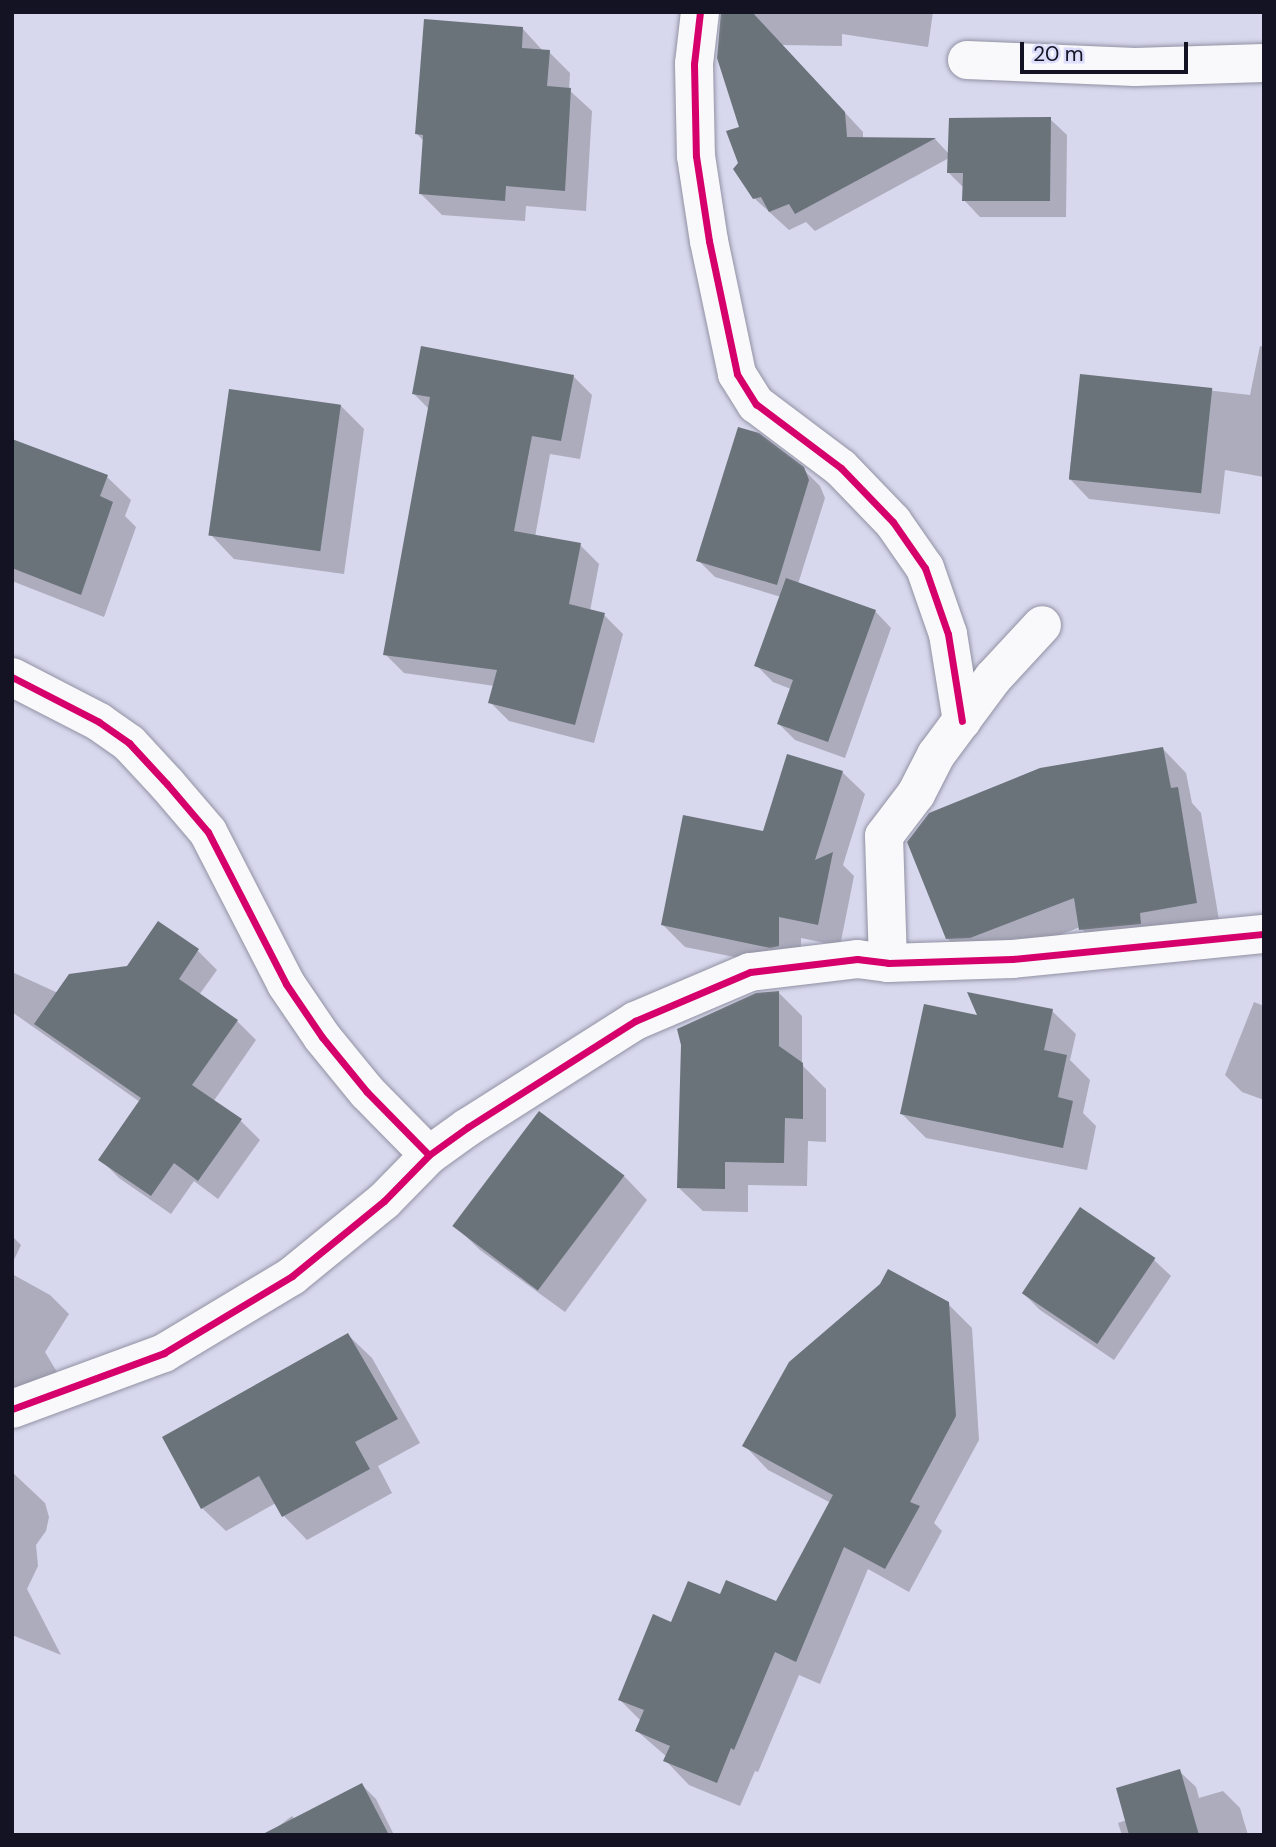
<!DOCTYPE html>
<html>
<head>
<meta charset="utf-8">
<style>
	body { margin:0 }
	#map { position:relative; width:1276px; height:1847px; overflow:hidden; background:#d7d7ed; font-family:"DM Sans",sans-serif }
	div>[style] { position:absolute }
	[style*='--x'] { left:calc(var(--x)*1px); top:calc(var(--y)*1px); width:calc(var(--w)*1px); rotate:calc(var(--a)*1deg) }
	.shadow>* { inset:0; background:#0003 }
	.building>* { inset:0; background:#6b737a; transform-origin:0 0 }
	.roads { filter:drop-shadow(0 0 2px #9292a4) drop-shadow(0 0 2px #9292a4) }
	.minor>* { height:38px; margin:-19px; padding:0 19px; transform-origin:19px; border-radius:19px; background:#f9f9fc }
	.cycleway>* { height:7px; margin:-3.5px; padding:0 3.5px; transform-origin:3.5px; border-radius:3.5px; background:#d6006c }
	span { translate:-50% -50%; white-space:nowrap; text-align:center; line-height:1.15; -webkit-text-stroke:7px #dbddfb; paint-order:stroke }
	.frame { position:absolute; inset:0; border:14px solid #131324; pointer-events:none }
	.scale { position:absolute; left:1020px; top:42px; width:168px; height:32px; box-sizing:border-box; border:4px solid #131324; border-top:0; padding-left:9px; font-size:21px; line-height:24px; white-space:nowrap; color:#131324; -webkit-text-stroke:5px #dbddfb; paint-order:stroke }
</style>
</head>
<body>
<div id="map">
	<div class="shadow">
		<i style="clip-path:polygon(723px 12px,933px 12px,928px 47px,842px 34px,842px 46px,782px 45px,863px 132px,863px 139px,935px 139px,949px 154px,1050px 119px,1067px 135px,1066px 217px,980px 217px,964px 200px,964px 188px,949px 173px,949px 158px,815px 231px,806px 222px,789px 230px,754px 198px,740px 163px,741px 128px)"></i>
		<i style="clip-path:polygon(523px 29px,543px 51px,549px 52px,570px 73px,569px 90px,592px 111px,586px 211px,526px 206px,525px 221px,442px 215px,421px 194px,424px 141px,417px 134px)"></i>
		<i style="clip-path:polygon(1260px 346px,1264px 347px,1264px 477px,1225px 470px,1220px 514px,1089px 499px,1069px 478px,1081px 376px,1250px 395px)"></i>
		<i style="clip-path:polygon(573px 376px,592px 395px,580px 459px,550px 454px,535px 537px,580px 545px,599px 564px,590px 611px,604px 615px,623px 634px,594px 743px,509px 721px,490px 702px,495px 686px,404px 673px,385px 654px,429px 409px,414px 394px)"></i>
		<i style="clip-path:polygon(340px 405px,364px 429px,344px 574px,234px 559px,211px 535px)"></i>
		<i style="clip-path:polygon(12px 440px,107px 477px,131px 500px,125px 516px,136px 527px,104px 617px,12px 581px)"></i>
		<i style="clip-path:polygon(803px 469px,820px 486px,825px 498px,798px 584px,875px 611px,891px 628px,845px 758px,795px 740px,779px 724px,791px 689px,773px 682px,756px 665px,781px 597px,715px 577px,698px 560px)"></i>
		<i style="clip-path:polygon(1163px 749px,1186px 773px,1192px 803px,1201px 813px,1220px 926px,1104px 953px,1080px 927px,995px 961px,971px 962px,947px 938px)"></i>
		<i style="clip-path:polygon(842px 772px,865px 794px,843px 865px,854px 876px,840px 946px,801px 938px,801px 968px,793px 969px,685px 947px,662px 924px,764px 833px)"></i>
		<i style="clip-path:polygon(198px 951px,217px 970px,199px 995px,237px 1021px,256px 1040px,213px 1102px,241px 1121px,260px 1140px,218px 1199px,194px 1181px,171px 1214px,119px 1178px,100px 1159px,140px 1102px,12px 1012px,12px 972px,58px 993px,128px 968px)"></i>
		<i style="clip-path:polygon(778px 992px,802px 1016px,802px 1065px,826px 1089px,826px 1142px,808px 1141px,807px 1186px,748px 1185px,748px 1212px,703px 1211px,679px 1188px,682px 1045px)"></i>
		<i style="clip-path:polygon(1254px 1002px,1264px 1006px,1264px 1100px,1242px 1092px,1225px 1075px)"></i>
		<i style="clip-path:polygon(1052px 1011px,1076px 1034px,1070px 1060px,1090px 1080px,1083px 1113px,1096px 1126px,1087px 1170px,926px 1138px,902px 1114px)"></i>
		<i style="clip-path:polygon(624px 1176px,647px 1200px,565px 1312px,480px 1250px,456px 1227px)"></i>
		<i style="clip-path:polygon(1080px 1210px,1154px 1260px,1171px 1276px,1114px 1360px,1040px 1310px,1023px 1293px)"></i>
		<i style="clip-path:polygon(12px 1236px,21px 1245px,12px 1264px)"></i>
		<i style="clip-path:polygon(12px 1274px,50px 1295px,69px 1314px,45px 1352px,60px 1377px,12px 1403px)"></i>
		<i style="clip-path:polygon(948px 1304px,972px 1328px,979px 1440px,934px 1523px,942px 1531px,909px 1592px,868px 1569px,820px 1684px,799px 1675px,758px 1772px,755px 1771px,740px 1806px,689px 1785px,666px 1761px,667px 1757px,637px 1731px,641px 1721px,620px 1700px,672px 1625px,721px 1596px,776px 1603px,831px 1503px,768px 1470px,745px 1446px)"></i>
		<i style="clip-path:polygon(348px 1335px,372px 1358px,420px 1443px,378px 1466px,392px 1493px,307px 1540px,284px 1516px,276px 1503px,226px 1531px,202px 1508px)"></i>
		<i style="clip-path:polygon(12px 1472px,45px 1503px,49px 1517px,46px 1531px,36px 1545px,38px 1566px,27px 1589px,61px 1655px,12px 1635px)"></i>
		<i style="clip-path:polygon(1179px 1771px,1196px 1787px,1199px 1798px,1223px 1791px,1240px 1808px,1248px 1835px,1122px 1835px,1118px 1823px,1127px 1820px)"></i>
		<i style="clip-path:polygon(362px 1785px,376px 1799px,394px 1835px,267px 1835px,292px 1816px,295px 1819px)"></i>
	</div>
	<div class="building">
		<i style="clip-path:polygon(721px 12px,752px 12px,845px 112px,847px 137px,936px 138px,795px 214px,789px 204px,769px 212px,761px 197px,753px 199px,733px 169px,738px 163px,726px 131px,739px 127px,717px 58px)"></i>
		<i style="clip-path:polygon(424px 19px,523px 27px,522px 48px,550px 50px,547px 86px,571px 88px,565px 191px,506px 186px,505px 201px,419px 194px,423px 135px,415px 134px)"></i>
		<i style="clip-path:polygon(1051px 117px,1050px 201px,962px 201px,963px 173px,947px 173px,949px 118px)"></i>
		<i style="clip-path:polygon(421px 346px,574px 375px,561px 441px,532px 436px,514px 531px,581px 543px,569px 604px,605px 613px,575px 725px,488px 703px,497px 670px,383px 655px,430px 397px,412px 394px)"></i>
		<i style="left:1080px;top:374px;width:133px;height:106px;rotate:6deg"></i>
		<i style="left:229px;top:389px;width:113px;height:148px;rotate:8deg"></i>
		<i style="clip-path:polygon(738px 427px,759px 433px,804px 467px,809px 480px,777px 585px,696px 561px)"></i>
		<i style="clip-path:polygon(12px 439px,108px 475px,100px 496px,113px 502px,81px 595px,12px 568px)"></i>
		<i style="clip-path:polygon(786px 578px,876px 610px,828px 742px,777px 724px,793px 680px,754px 666px)"></i>
		<i style="clip-path:polygon(1163px 747px,1171px 788px,1178px 787px,1197px 903px,1140px 913px,1141px 924px,1079px 930px,1074px 898px,970px 938px,946px 939px,907px 842px,929px 813px,1040px 768px)"></i>
		<i style="clip-path:polygon(787px 754px,843px 771px,815px 860px,833px 852px,818px 925px,779px 917px,779px 946px,770px 948px,661px 925px,683px 815px,763px 831px)"></i>
		<i style="clip-path:polygon(158px 921px,199px 949px,179px 979px,238px 1020px,192px 1085px,242px 1119px,198px 1181px,174px 1163px,151px 1196px,98px 1160px,141px 1098px,34px 1024px,69px 974px,127px 966px)"></i>
		<i style="clip-path:polygon(779px 991px,779px 1046px,803px 1063px,803px 1119px,785px 1118px,784px 1163px,725px 1162px,725px 1189px,677px 1188px,681px 1045px,677px 1029px,756px 993px)"></i>
		<i style="clip-path:polygon(967px 992px,1053px 1009px,1044px 1050px,1067px 1055px,1058px 1097px,1073px 1101px,1063px 1148px,900px 1114px,924px 1004px,977px 1015px)"></i>
		<i style="left:539px;top:1111px;width:107px;height:144px;rotate:37deg"></i>
		<i style="left:1080px;top:1207px;width:91px;height:104px;rotate:34deg"></i>
		<i style="clip-path:polygon(888px 1269px,949px 1302px,956px 1416px,910px 1502px,920px 1506px,885px 1569px,844px 1547px,796px 1662px,775px 1652px,734px 1750px,731px 1748px,717px 1783px,663px 1761px,670px 1746px,635px 1731px,644px 1710px,618px 1700px,653px 1614px,671px 1622px,688px 1581px,720px 1594px,726px 1580px,776px 1601px,833px 1495px,742px 1446px,789px 1362px,880px 1284px)"></i>
		<i style="clip-path:polygon(348px 1333px,398px 1419px,355px 1442px,370px 1469px,282px 1517px,259px 1476px,201px 1509px,162px 1437px)"></i>
		<i style="clip-path:polygon(1180px 1769px,1199px 1835px,1129px 1835px,1116px 1788px)"></i>
		<i style="clip-path:polygon(362px 1783px,389px 1835px,261px 1835px)"></i>
	</div>
	<div class="roads">
		<div class="minor">
			<i style="--x:700;--y:12;--w:52;--a:96.6"></i>
			<i style="--x:694;--y:64;--w:92;--a:88.8"></i>
			<i style="--x:696;--y:156;--w:86;--a:81.3"></i>
			<i style="--x:709;--y:241;--w:136;--a:78.1"></i>
			<i style="--x:737;--y:374;--w:36;--a:58"></i>
			<i style="--x:756;--y:404;--w:106;--a:37"></i>
			<i style="--x:841;--y:468;--w:75;--a:46.1"></i>
			<i style="--x:893;--y:522;--w:56;--a:55.2"></i>
			<i style="--x:925;--y:568;--w:70;--a:70.8"></i>
			<i style="--x:948;--y:634;--w:88;--a:80.9"></i>
			<i style="--x:967;--y:60;--w:168;--a:2.4"></i>
			<i style="--x:1135;--y:67;--w:129;--a:-1.8"></i>
			<i style="--x:12;--y:677;--w:98;--a:27.3"></i>
			<i style="--x:99;--y:722;--w:37;--a:35"></i>
			<i style="--x:129;--y:743;--w:56;--a:47.2"></i>
			<i style="--x:167;--y:784;--w:63;--a:49.5"></i>
			<i style="--x:208;--y:832;--w:171;--a:62.8"></i>
			<i style="--x:286;--y:984;--w:64;--a:55.8"></i>
			<i style="--x:322;--y:1037;--w:71;--a:50.7"></i>
			<i style="--x:367;--y:1092;--w:88;--a:45.5"></i>
			<i style="--x:888;--y:963;--w:127;--a:-91.8"></i>
			<i style="--x:884;--y:836;--w:53;--a:-52.7"></i>
			<i style="--x:916;--y:794;--w:44;--a:-62.9"></i>
			<i style="--x:936;--y:755;--w:96;--a:-53.5"></i>
			<i style="--x:993;--y:678;--w:72;--a:-47.2"></i>
			<i style="--x:12;--y:1409;--w:162;--a:-20.2"></i>
			<i style="--x:164;--y:1353;--w:149;--a:-31"></i>
			<i style="--x:292;--y:1276;--w:119;--a:-39.2"></i>
			<i style="--x:384;--y:1201;--w:64;--a:-45.6"></i>
			<i style="--x:429;--y:1155;--w:48;--a:-35.7"></i>
			<i style="--x:468;--y:1127;--w:198;--a:-32.4"></i>
			<i style="--x:635;--y:1021;--w:125;--a:-23.1"></i>
			<i style="--x:750;--y:972;--w:108;--a:-6.9"></i>
			<i style="--x:857;--y:959;--w:31;--a:7"></i>
			<i style="--x:888;--y:963;--w:124;--a:-1.8"></i>
			<i style="--x:1012;--y:959;--w:253;--a:-5.7"></i>
		</div>
	</div>
	<div class="cycleway">
		<i style="--x:700;--y:12;--w:52;--a:96.6"></i>
		<i style="--x:694;--y:64;--w:92;--a:88.8"></i>
		<i style="--x:696;--y:156;--w:86;--a:81.3"></i>
		<i style="--x:709;--y:241;--w:136;--a:78.1"></i>
		<i style="--x:737;--y:374;--w:36;--a:58"></i>
		<i style="--x:756;--y:404;--w:106;--a:37"></i>
		<i style="--x:841;--y:468;--w:75;--a:46.1"></i>
		<i style="--x:893;--y:522;--w:56;--a:55.2"></i>
		<i style="--x:925;--y:568;--w:70;--a:70.8"></i>
		<i style="--x:948;--y:634;--w:88;--a:80.9"></i>
		<i style="--x:12;--y:677;--w:98;--a:27.3"></i>
		<i style="--x:99;--y:722;--w:37;--a:35"></i>
		<i style="--x:129;--y:743;--w:56;--a:47.2"></i>
		<i style="--x:167;--y:784;--w:63;--a:49.5"></i>
		<i style="--x:208;--y:832;--w:171;--a:62.8"></i>
		<i style="--x:286;--y:984;--w:64;--a:55.8"></i>
		<i style="--x:322;--y:1037;--w:71;--a:50.7"></i>
		<i style="--x:367;--y:1092;--w:88;--a:45.5"></i>
		<i style="--x:12;--y:1409;--w:162;--a:-20.2"></i>
		<i style="--x:164;--y:1353;--w:149;--a:-31"></i>
		<i style="--x:292;--y:1276;--w:119;--a:-39.2"></i>
		<i style="--x:384;--y:1201;--w:64;--a:-45.6"></i>
		<i style="--x:429;--y:1155;--w:48;--a:-35.7"></i>
		<i style="--x:468;--y:1127;--w:198;--a:-32.4"></i>
		<i style="--x:635;--y:1021;--w:125;--a:-23.1"></i>
		<i style="--x:750;--y:972;--w:108;--a:-6.9"></i>
		<i style="--x:857;--y:959;--w:31;--a:7"></i>
		<i style="--x:888;--y:963;--w:124;--a:-1.8"></i>
		<i style="--x:1012;--y:959;--w:253;--a:-5.7"></i>
	</div>
	<div class="frame"></div>
	<div class="scale">20 m</div>
</div>
</body>
</html>
